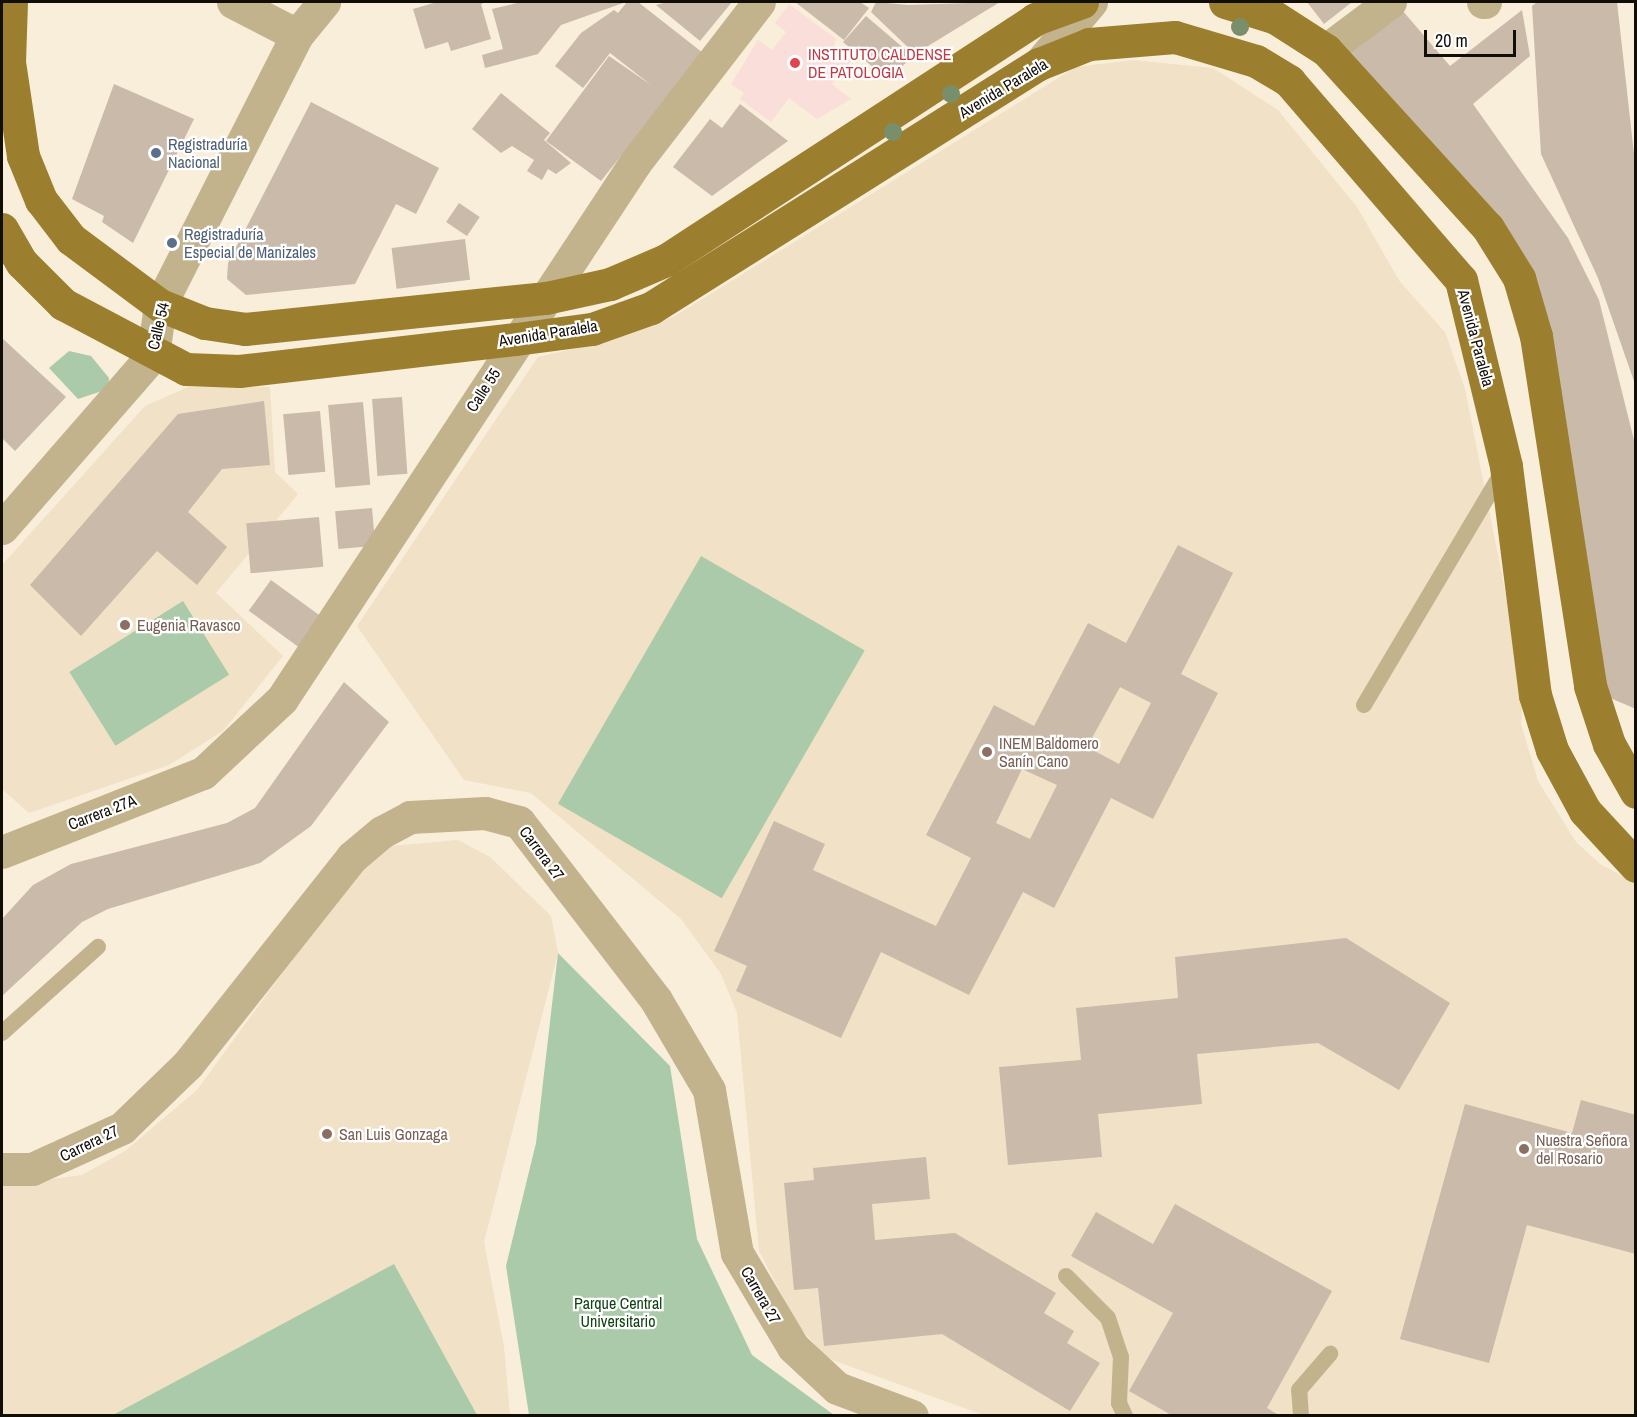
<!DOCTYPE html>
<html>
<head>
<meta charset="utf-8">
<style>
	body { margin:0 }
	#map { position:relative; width:1637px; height:1417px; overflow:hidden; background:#f9eeda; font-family:"Archivo Narrow",sans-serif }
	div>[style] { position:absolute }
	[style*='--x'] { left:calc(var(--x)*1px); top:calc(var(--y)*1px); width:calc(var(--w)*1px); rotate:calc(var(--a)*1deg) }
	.built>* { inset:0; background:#f0e1c7 }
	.medical>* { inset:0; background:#f9deda }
	.green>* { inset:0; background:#aacaa9; transform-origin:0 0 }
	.building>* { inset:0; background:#c9baaa; transform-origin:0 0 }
	.service>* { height:16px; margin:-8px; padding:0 8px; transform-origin:8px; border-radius:8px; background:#c2b38c }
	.minor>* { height:33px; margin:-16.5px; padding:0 16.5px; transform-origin:16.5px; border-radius:16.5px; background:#c2b38c }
	.tertiary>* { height:33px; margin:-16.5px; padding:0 16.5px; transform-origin:16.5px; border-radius:16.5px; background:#c2b38c }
	.primary>* { height:33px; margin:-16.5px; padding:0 16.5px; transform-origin:16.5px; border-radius:16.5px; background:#9c7f2e }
	.trees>* { width:18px; height:18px; margin:-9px; border-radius:50%; background:#798f6c }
	.dots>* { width:16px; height:16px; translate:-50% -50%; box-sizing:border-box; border:3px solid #fff; border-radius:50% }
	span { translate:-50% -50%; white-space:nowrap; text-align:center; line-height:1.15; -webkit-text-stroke:4.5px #fff; paint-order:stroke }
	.health-label { font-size:16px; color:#be3a42 }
	.left { translate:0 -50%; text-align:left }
	.street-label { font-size:16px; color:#110d07 }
	.service-label { font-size:16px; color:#4e5e75 }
	.education-label { font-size:16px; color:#785e54 }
	.park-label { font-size:16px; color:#104212 }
	.frame { position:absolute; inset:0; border:3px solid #110d07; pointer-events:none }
	.scale { position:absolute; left:1424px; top:30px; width:92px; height:27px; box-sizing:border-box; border:3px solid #110d07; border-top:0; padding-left:8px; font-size:18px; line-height:21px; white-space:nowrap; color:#110d07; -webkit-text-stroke:4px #fff; paint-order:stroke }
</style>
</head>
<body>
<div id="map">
	<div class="built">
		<i style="clip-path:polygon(1133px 60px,1213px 68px,1278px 110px,1357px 207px,1400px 282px,1445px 332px,1465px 389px,1524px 686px,1521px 724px,1538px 781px,1576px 842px,1600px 864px,1635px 883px,1635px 1415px,983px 1415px,827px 1358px,797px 1324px,759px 1251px,737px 1013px,721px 974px,681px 919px,531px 793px,464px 780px,357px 626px,538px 357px,600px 343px,675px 316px,1076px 67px)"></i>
		<i style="clip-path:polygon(188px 387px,270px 387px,275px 472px,298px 494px,216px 593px,283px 656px,223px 731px,169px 765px,29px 813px,2px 789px,2px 565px,145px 406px)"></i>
		<i style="clip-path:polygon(458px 840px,490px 857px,551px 916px,558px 953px,484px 1242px,504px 1347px,510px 1415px,2px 1415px,2px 1186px,82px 1175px,125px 1151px,197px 1090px,357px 871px,392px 846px)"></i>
	</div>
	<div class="medical">
		<i style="clip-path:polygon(789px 4px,836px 39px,834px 46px,852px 60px,832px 84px,851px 99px,817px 119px,789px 98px,771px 122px,740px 99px,744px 93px,731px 84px,758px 40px,772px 50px,786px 32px,775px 23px)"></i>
	</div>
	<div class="green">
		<i style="clip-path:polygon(69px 351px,91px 356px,109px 378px,108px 389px,78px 399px,49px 368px)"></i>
		<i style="left:701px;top:556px;width:189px;height:286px;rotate:30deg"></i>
		<i style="left:183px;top:601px;width:87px;height:134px;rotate:58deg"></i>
		<i style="clip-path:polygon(558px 953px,670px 1066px,697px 1239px,752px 1355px,834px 1415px,529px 1415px,506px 1266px,536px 1143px)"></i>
		<i style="clip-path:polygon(394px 1264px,477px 1415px,113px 1415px)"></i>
	</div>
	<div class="building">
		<i style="clip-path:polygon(437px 2px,486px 2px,481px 4px,491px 39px,451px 51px,448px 42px,425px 49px,413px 9px)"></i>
		<i style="clip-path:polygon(521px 2px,626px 2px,561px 25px,538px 54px,485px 68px,482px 55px,503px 49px,492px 9px)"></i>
		<i style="clip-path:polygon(627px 2px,638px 2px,703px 53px,601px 181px,546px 141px,609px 56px,651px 85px,610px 53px,583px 88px,555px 66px,581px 33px,614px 10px,618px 13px)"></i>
		<i style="clip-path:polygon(667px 2px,732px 2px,700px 41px,656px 5px)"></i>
		<i style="clip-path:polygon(795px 2px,860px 2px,869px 8px,844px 40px)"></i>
		<i style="clip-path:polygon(876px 2px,908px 5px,1000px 2px,915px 54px,871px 12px)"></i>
		<i style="clip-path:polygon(1307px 2px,1352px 2px,1324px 24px)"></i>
		<i style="clip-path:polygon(1537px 2px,1617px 2px,1636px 172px,1636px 387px,1598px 278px,1541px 154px,1532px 6px)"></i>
		<i style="clip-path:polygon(1402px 10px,1450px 66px,1522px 10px,1530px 56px,1473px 104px,1568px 238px,1599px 300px,1636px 448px,1636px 709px,1596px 692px,1542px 310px,1349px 53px)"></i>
		<i style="clip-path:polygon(866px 16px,914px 57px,886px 78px,843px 42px)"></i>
		<i style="clip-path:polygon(114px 84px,194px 119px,133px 243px,102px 222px,104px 216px,72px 199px)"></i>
		<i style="clip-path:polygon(501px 93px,550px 133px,544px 140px,571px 163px,556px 174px,548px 169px,542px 180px,527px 171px,534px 160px,512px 146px,501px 153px,472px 129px)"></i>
		<i style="clip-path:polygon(311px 102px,439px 168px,416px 214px,396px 204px,355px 284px,246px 295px,227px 279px,228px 263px)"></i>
		<i style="clip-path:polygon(740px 104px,788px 141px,712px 196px,673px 167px,710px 119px,722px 128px)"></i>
		<i style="left:459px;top:203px;width:25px;height:23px;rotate:34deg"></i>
		<i style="left:465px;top:239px;width:41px;height:74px;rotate:83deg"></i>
		<i style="clip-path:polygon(2px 338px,66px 397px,15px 451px,2px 438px)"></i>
		<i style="left:402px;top:397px;width:77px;height:30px;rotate:86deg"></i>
		<i style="clip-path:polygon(264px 401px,270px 465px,222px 469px,188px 512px,227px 547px,197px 585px,157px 551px,81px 636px,30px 585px,178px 414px)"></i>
		<i style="left:363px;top:402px;width:83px;height:35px;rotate:85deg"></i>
		<i style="left:320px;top:411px;width:61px;height:37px;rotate:85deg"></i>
		<i style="left:372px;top:508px;width:38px;height:37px;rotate:85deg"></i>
		<i style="left:319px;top:517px;width:50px;height:73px;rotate:85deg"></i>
		<i style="clip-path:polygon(evenodd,1178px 545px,1233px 573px,1181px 674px,1218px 693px,1153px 819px,1111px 798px,1054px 908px,1023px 892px,969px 995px,881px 952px,841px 1038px,736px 991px,747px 966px,714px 951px,774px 821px,825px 844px,813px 870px,936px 926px,971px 858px,926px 835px,994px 705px,1034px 726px,1088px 623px,1126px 643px,1178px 545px,1120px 687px,1151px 703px,1119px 764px,1087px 747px,1120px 687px,1178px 545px,1022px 769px,1057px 785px,1030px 839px,996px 823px,1022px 769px)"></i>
		<i style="left:271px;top:580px;width:68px;height:38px;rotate:36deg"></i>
		<i style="clip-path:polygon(344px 682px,389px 722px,311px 826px,260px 863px,108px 909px,82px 922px,2px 996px,2px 919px,33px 885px,71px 864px,227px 823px,255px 808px)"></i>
		<i style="clip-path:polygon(1346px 938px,1450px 1003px,1399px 1090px,1318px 1043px,1197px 1054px,1202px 1104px,1098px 1114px,1102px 1157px,1008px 1165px,999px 1067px,1081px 1060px,1076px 1008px,1178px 998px,1175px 957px)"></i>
		<i style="clip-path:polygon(1581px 1100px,1636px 1115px,1636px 1254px,1527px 1225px,1489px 1363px,1400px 1339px,1465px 1104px,1572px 1133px)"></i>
		<i style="clip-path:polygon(926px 1157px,930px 1199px,872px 1204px,875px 1240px,955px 1233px,1056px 1293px,1044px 1313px,1074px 1331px,1067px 1343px,1100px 1363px,1070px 1411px,942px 1334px,824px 1346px,818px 1288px,794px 1290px,784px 1183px,814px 1180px,813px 1168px)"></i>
		<i style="clip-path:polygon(1175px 1204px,1332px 1291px,1267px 1408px,1280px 1416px,1173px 1416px,1129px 1391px,1173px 1313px,1071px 1256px,1096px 1212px,1153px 1244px)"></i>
	</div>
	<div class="service">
		<i style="--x:1364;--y:705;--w:272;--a:-59.3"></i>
		<i style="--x:2;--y:1033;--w:129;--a:-41.9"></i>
		<i style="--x:1066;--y:1276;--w:59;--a:45"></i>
		<i style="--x:1108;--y:1318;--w:41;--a:71.6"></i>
		<i style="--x:1121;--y:1357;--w:46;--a:92.5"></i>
		<i style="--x:1119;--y:1403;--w:14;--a:65"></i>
		<i style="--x:1301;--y:1416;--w:26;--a:-94"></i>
		<i style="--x:1299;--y:1390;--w:48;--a:-49.3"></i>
	</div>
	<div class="minor">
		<i style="--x:233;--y:2;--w:72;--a:27.3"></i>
		<i style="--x:1483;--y:2;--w:2;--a:0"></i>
		<i style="--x:1326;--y:50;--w:80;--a:-36.9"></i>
		<i style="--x:1039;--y:64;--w:81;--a:-50"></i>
	</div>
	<div class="tertiary">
		<i style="--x:2;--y:528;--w:230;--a:-48.9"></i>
		<i style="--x:153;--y:355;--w:50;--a:-82"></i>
		<i style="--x:160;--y:305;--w:303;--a:-63.1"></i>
		<i style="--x:297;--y:35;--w:43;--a:-50.7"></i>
		<i style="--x:2;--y:852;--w:216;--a:-21.5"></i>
		<i style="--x:203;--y:773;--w:108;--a:-43.1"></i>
		<i style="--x:282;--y:699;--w:642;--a:-56.63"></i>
		<i style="--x:635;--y:163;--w:203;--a:-52.4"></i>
		<i style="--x:2;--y:1169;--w:30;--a:0"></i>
		<i style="--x:32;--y:1169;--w:99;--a:-24.5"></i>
		<i style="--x:122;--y:1128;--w:92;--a:-44.1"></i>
		<i style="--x:188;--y:1064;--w:264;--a:-51.6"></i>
		<i style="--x:352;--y:857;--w:39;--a:-40"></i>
		<i style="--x:382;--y:832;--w:32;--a:-28"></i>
		<i style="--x:410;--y:817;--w:75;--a:-3.1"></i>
		<i style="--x:485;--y:813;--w:35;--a:15"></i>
		<i style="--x:519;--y:822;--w:225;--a:52.4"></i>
		<i style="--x:656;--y:1000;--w:104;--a:59.5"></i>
		<i style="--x:709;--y:1090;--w:165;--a:80.3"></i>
		<i style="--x:737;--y:1253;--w:109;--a:59.2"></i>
		<i style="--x:793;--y:1347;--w:60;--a:43"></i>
		<i style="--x:837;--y:1388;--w:80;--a:20.5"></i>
	</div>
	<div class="primary">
		<i style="--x:11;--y:2;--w:60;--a:91.9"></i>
		<i style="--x:9;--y:62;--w:95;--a:81.5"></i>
		<i style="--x:23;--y:156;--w:48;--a:67.8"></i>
		<i style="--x:41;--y:200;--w:49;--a:52.4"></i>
		<i style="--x:71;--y:239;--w:111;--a:36.6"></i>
		<i style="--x:160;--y:305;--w:48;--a:21.8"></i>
		<i style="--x:205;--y:323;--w:40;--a:8.5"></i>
		<i style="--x:245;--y:329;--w:303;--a:-5.9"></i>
		<i style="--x:546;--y:298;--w:66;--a:-12.3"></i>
		<i style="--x:610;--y:284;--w:61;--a:-23.2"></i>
		<i style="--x:666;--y:260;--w:441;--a:-33.1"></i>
		<i style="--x:1035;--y:19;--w:50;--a:-19.9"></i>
		<i style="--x:1225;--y:2;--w:53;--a:17.4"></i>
		<i style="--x:1276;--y:18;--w:59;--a:32.6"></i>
		<i style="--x:1326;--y:50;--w:241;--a:47.7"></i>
		<i style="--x:1488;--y:228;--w:59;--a:58.2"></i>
		<i style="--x:1519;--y:278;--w:60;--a:73.7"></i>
		<i style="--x:1536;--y:336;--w:354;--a:81.2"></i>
		<i style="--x:1590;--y:686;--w:61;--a:71.9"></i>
		<i style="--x:1609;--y:744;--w:55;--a:60.6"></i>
		<i style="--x:2;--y:229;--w:39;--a:60"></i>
		<i style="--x:22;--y:263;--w:58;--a:45"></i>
		<i style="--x:63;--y:304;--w:139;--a:27.9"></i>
		<i style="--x:186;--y:369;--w:53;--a:2.2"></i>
		<i style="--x:239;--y:371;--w:279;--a:-6.6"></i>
		<i style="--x:516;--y:339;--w:77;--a:-7.5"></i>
		<i style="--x:592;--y:329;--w:63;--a:-19.6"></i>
		<i style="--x:651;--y:308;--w:458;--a:-32.2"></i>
		<i style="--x:1039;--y:64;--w:54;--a:-21.8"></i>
		<i style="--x:1089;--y:44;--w:86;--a:-4.7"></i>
		<i style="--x:1175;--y:37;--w:84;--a:16.5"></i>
		<i style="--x:1256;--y:61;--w:39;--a:31"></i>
		<i style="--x:1289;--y:81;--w:263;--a:49.2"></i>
		<i style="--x:1461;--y:280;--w:191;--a:76.4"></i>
		<i style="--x:1506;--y:466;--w:231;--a:82.8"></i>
		<i style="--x:1535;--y:695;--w:58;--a:72.8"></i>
		<i style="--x:1552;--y:750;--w:69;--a:61.6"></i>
		<i style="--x:1585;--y:811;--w:75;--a:47.2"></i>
	</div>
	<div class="trees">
		<i style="left:1240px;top:27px"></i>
		<i style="left:951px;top:94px"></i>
		<i style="left:893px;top:132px"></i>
	</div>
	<div class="dots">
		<i style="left:795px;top:63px;background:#e0444e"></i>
		<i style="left:156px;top:153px;background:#5c6f8a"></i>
		<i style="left:172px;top:243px;background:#5c6f8a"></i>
		<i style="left:125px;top:625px;background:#8d6e63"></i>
		<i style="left:987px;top:752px;background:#8d6e63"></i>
		<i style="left:327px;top:1134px;background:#8d6e63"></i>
		<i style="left:1524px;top:1149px;background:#8d6e63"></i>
	</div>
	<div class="health-label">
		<span class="left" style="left:808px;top:63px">INSTITUTO CALDENSE<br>DE PATOLOGIA</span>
	</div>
	<div class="street-label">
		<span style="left:1003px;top:88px;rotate:-31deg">Avenida Paralela</span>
		<span style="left:158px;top:326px;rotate:-77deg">Calle 54</span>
		<span style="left:548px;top:333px;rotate:-9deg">Avenida Paralela</span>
		<span style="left:1476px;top:338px;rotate:75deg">Avenida Paralela</span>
		<span style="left:483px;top:390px;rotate:-57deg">Calle 55</span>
		<span style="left:102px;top:812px;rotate:-21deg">Carrera 27A</span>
		<span style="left:542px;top:853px;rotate:53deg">Carrera 27</span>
		<span style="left:89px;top:1143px;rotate:-26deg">Carrera 27</span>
		<span style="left:761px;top:1295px;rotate:60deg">Carrera 27</span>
	</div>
	<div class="service-label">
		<span class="left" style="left:168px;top:153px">Registraduría<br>Nacional</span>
		<span class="left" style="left:184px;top:243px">Registraduría<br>Especial de Manizales</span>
	</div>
	<div class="education-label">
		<span class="left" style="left:137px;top:625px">Eugenia Ravasco</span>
		<span class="left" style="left:999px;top:752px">INEM Baldomero<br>Sanín Cano</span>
		<span class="left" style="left:339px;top:1134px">San Luis Gonzaga</span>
		<span class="left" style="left:1536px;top:1149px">Nuestra Señora<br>del Rosario</span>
	</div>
	<div class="park-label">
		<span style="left:618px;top:1312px">Parque Central<br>Universitario</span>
	</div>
	<div class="frame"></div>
	<div class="scale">20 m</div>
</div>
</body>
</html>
